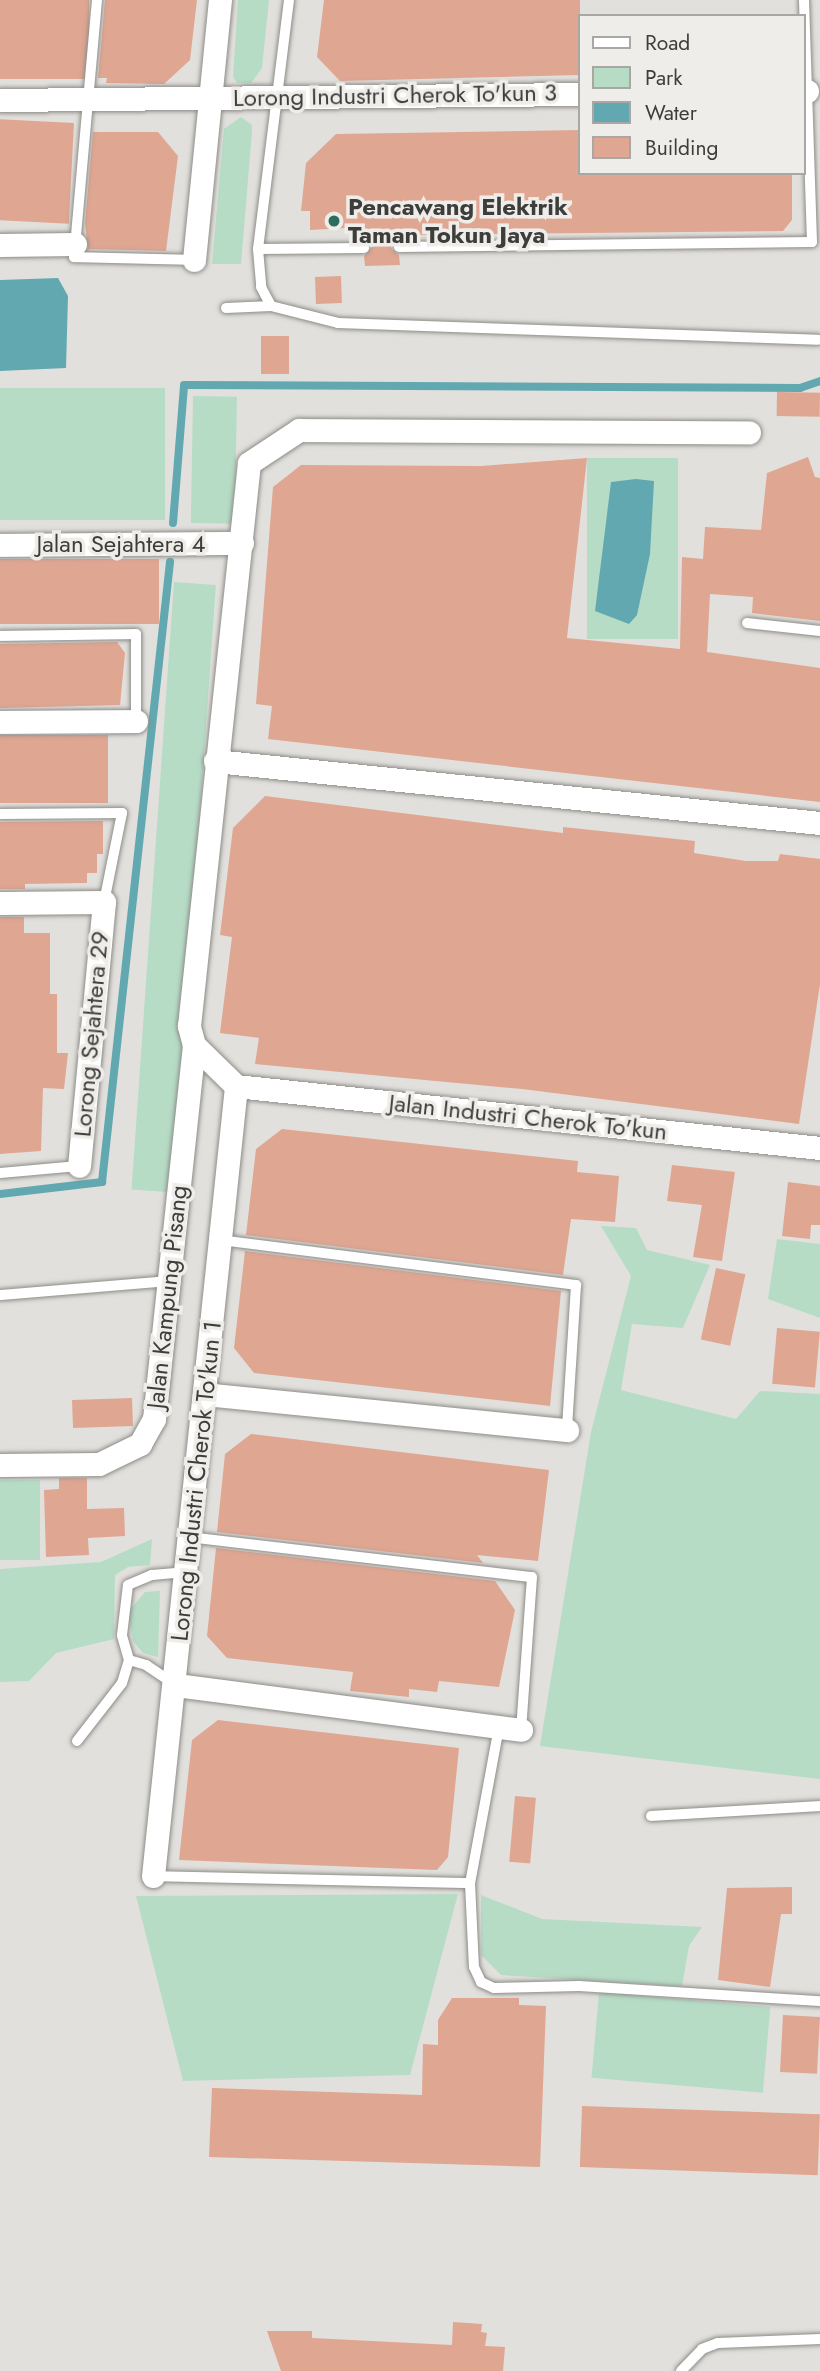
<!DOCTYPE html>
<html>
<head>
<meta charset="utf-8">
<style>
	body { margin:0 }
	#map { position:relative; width:820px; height:2371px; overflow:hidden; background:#e2e0dc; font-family:Jost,sans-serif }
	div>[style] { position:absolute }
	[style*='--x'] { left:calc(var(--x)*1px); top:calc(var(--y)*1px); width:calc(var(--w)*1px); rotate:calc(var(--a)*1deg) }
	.green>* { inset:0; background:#b6dcc6; transform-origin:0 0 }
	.water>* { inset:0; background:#61a8b1 }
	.stream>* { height:8px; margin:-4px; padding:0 4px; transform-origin:4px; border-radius:4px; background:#61a8b1 }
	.building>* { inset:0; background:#dfa692; transform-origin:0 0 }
	.roads { filter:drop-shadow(0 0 2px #8d8c88) drop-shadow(0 0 2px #8d8c88) }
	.service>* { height:10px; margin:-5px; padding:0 5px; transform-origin:5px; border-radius:5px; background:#fff }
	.minor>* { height:23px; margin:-11.5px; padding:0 11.5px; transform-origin:11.5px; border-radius:11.5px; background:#fff }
	.dots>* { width:19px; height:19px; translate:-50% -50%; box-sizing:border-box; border:4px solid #efede9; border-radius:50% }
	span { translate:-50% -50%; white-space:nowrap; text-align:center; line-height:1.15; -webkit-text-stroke:7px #efede9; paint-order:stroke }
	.street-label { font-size:24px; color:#3d3d3b }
	.poi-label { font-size:24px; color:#3d3d3b; font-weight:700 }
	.left { translate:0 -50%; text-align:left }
	.legend { position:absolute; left:578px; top:14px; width:228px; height:161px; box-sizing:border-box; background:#efede9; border:2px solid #a8a7a3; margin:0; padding:9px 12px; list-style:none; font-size:21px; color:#3d3d3b }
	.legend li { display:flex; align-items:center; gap:14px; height:35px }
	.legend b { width:35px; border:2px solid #a8a7a3 }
</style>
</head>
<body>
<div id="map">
	<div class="green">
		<i style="clip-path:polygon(238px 0,269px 0,262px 68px,251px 83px,237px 83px,233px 77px)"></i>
		<i style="clip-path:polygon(241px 117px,252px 125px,252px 132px,241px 264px,212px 264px,224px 129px)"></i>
		<i style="left:0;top:388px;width:165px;height:132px"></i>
		<i style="left:193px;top:396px;width:44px;height:127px;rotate:1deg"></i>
		<i style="left:587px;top:458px;width:91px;height:181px"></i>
		<i style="left:174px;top:582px;width:42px;height:609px;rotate:4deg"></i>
		<i style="clip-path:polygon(601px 1226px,636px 1228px,647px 1250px,710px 1265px,683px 1328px,632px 1324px,621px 1390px,736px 1419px,760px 1391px,820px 1394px,820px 1779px,540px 1746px,591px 1432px,631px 1276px)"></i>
		<i style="clip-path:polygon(777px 1239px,820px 1244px,820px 1318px,768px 1299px)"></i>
		<i style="left:0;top:1480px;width:40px;height:80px"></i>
		<i style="clip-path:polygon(152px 1539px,150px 1565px,128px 1567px,115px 1575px,114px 1639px,56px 1653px,29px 1681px,0 1682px,0 1569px,101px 1562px)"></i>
		<i style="clip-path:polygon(160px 1591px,158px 1657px,143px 1653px,133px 1641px,128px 1612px,145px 1592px)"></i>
		<i style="clip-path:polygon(458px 1894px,410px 2075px,183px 2081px,136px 1896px)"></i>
		<i style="clip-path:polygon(481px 1895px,542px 1919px,702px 1927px,689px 1946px,682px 1986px,501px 1975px,481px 1955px)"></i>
		<i style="left:599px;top:1992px;width:172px;height:86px;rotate:5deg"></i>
	</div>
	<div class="water">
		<i style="clip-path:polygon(58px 278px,68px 296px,66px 368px,0 371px,0 280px)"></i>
		<i style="clip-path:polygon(636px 479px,654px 481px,650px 554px,637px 615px,629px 624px,595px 611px,611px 482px)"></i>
	</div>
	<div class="stream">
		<i style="--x:173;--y:523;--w:138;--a:-85.4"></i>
		<i style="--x:184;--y:385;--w:616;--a:0.28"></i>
		<i style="--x:800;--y:388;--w:21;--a:-19"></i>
		<i style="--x:0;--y:1194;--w:103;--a:-6.7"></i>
		<i style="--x:102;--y:1182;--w:624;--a:-83.74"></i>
	</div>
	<div class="building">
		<i style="left:0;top:0;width:89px;height:79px"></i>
		<i style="clip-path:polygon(105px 0,197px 0,190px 60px,164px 84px,106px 83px,107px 78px,98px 78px)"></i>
		<i style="clip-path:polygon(324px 0,580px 0,580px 75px,340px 81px,317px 57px)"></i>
		<i style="left:74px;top:123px;width:101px;height:74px;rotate:93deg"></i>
		<i style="clip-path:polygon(580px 130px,580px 173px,792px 173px,792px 220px,783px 231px,398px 235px,391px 248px,399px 255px,400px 265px,365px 266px,364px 256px,372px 247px,364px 240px,364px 227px,310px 230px,310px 211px,301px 211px,306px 163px,336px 134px)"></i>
		<i style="clip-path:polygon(93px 132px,158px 132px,178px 156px,166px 251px,88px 249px,85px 224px)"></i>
		<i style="left:341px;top:276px;width:27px;height:26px;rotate:88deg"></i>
		<i style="left:261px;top:336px;width:28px;height:38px"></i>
		<i style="left:777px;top:392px;width:43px;height:24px;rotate:1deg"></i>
		<i style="clip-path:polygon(808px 457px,815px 477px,820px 478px,820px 621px,752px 613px,753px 597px,710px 594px,707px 652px,820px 668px,820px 802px,268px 739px,272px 706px,256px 704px,273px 487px,301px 465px,481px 466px,587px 458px,567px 638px,680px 649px,682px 557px,703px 559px,705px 527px,761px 530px,767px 473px)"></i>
		<i style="left:159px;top:559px;width:65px;height:159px;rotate:90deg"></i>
		<i style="clip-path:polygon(117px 642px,125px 653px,120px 705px,0 708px,0 644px)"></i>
		<i style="left:108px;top:735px;width:68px;height:108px;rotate:90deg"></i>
		<i style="clip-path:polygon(265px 796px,563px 833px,563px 827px,695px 841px,694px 853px,746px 861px,778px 861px,780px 854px,820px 859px,820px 984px,799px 1124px,522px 1089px,255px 1064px,259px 1038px,220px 1033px,232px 937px,220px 935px,233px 828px)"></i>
		<i style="clip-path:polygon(103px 821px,103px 854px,97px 854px,97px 873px,87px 873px,87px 883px,25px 884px,25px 889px,0 889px,0 822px)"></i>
		<i style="clip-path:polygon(0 917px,24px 917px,24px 933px,50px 933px,50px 994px,57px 994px,57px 1053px,68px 1053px,64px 1089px,43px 1088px,41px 1151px,0 1154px)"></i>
		<i style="clip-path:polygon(282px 1129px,578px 1161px,577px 1172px,619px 1176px,615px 1222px,571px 1219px,563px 1275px,246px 1235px,256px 1149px)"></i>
		<i style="clip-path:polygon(672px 1165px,735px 1172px,722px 1261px,693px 1257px,702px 1205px,667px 1201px)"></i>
		<i style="clip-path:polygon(788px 1182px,820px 1186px,820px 1225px,811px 1225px,810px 1239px,782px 1236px)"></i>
		<i style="clip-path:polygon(245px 1251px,561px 1291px,550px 1406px,254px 1373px,234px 1348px)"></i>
		<i style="left:716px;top:1268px;width:30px;height:73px;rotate:12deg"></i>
		<i style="left:777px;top:1328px;width:43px;height:56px;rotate:5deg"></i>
		<i style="left:132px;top:1398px;width:28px;height:60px;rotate:88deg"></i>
		<i style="clip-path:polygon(251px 1434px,549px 1470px,538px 1561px,477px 1555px,483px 1563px,217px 1532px,225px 1454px)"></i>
		<i style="clip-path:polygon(59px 1478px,87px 1478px,87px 1509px,124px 1508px,125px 1536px,88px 1538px,89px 1555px,46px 1557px,44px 1490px,59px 1489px)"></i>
		<i style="clip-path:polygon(216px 1548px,495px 1581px,515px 1610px,499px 1687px,439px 1681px,437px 1692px,409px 1689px,409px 1697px,350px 1691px,353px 1672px,227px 1658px,207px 1636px)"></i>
		<i style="clip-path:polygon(218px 1720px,459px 1748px,448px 1857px,437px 1870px,179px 1860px,192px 1740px)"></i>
		<i style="left:515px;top:1796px;width:21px;height:66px;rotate:5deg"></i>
		<i style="clip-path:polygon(792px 1887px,792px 1914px,781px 1914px,770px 1987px,718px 1980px,727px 1888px)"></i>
		<i style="clip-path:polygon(452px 1998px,519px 1998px,519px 2005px,546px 2006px,540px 2167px,209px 2157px,212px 2088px,422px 2095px,423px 2044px,438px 2045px,438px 2020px)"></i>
		<i style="left:783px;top:2015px;width:37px;height:57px;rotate:3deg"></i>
		<i style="left:582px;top:2106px;width:238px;height:61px;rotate:2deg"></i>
		<i style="clip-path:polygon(453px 2322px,482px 2324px,481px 2332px,487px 2333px,485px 2346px,505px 2347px,503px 2371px,281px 2371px,267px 2331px,312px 2331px,312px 2338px,452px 2345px)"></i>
	</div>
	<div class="roads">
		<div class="service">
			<i style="--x:97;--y:0;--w:258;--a:95.1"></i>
			<i style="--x:74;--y:257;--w:120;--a:1.4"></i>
			<i style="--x:289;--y:0;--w:251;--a:97.1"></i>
			<i style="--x:258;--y:249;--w:38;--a:85"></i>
			<i style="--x:261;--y:287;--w:21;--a:62"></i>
			<i style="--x:271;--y:306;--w:69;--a:14.2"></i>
			<i style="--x:338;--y:323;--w:480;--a:2"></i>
			<i style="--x:399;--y:247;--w:413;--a:-0.7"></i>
			<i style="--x:812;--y:242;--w:242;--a:-91.9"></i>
			<i style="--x:258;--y:249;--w:106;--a:-0.5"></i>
			<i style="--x:226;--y:308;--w:45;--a:-2.5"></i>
			<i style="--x:747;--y:623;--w:73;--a:6.3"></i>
			<i style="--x:0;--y:636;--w:136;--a:-0.8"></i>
			<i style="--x:136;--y:634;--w:87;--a:90"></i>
			<i style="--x:0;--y:814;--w:122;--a:-0.5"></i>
			<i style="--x:122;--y:813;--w:91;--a:101.4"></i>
			<i style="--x:0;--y:1173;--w:79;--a:-5.1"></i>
			<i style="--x:220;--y:1240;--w:359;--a:7.2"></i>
			<i style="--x:576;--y:1285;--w:145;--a:93.6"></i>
			<i style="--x:0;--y:1295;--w:171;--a:-4.7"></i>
			<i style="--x:189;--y:1537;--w:345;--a:6.7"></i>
			<i style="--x:532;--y:1577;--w:153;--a:94.1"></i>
			<i style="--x:129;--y:1660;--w:26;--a:-106"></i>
			<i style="--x:122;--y:1635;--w:50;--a:-83.2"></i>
			<i style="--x:128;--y:1585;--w:26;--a:-23"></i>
			<i style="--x:152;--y:1575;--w:33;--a:-5"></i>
			<i style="--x:499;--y:1727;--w:159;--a:100.5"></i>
			<i style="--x:470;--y:1883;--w:84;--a:87.3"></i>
			<i style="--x:474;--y:1967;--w:17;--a:65"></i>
			<i style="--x:481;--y:1982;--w:14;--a:25"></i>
			<i style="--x:494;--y:1988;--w:85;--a:-1.3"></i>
			<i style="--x:579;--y:1986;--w:241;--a:3.6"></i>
			<i style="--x:77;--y:1741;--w:73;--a:-52.2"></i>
			<i style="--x:122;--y:1683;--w:24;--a:-73"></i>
			<i style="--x:129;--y:1660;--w:18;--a:16"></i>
			<i style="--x:146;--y:1665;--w:34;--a:34"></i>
			<i style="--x:651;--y:1816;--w:169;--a:-3.4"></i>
			<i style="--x:153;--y:1876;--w:317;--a:1.3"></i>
			<i style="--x:681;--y:2371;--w:30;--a:-46"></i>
			<i style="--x:702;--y:2349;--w:17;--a:-21"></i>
			<i style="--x:718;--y:2343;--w:102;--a:-2.2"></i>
		</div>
		<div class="minor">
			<i style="--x:804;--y:91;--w:3;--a:0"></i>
			<i style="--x:0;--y:100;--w:580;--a:-0.59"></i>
			<i style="--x:0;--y:245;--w:75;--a:-0.8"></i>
			<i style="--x:194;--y:260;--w:261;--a:-84.3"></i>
			<i style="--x:0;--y:545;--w:242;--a:-0.5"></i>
			<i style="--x:0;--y:722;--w:136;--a:-0.4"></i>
			<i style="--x:215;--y:761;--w:608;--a:5.85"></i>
			<i style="--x:0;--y:903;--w:104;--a:-0.6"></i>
			<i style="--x:104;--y:902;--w:265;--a:95.4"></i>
			<i style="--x:236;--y:1086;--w:59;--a:-135.7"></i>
			<i style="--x:194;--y:1045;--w:20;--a:-105"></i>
			<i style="--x:189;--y:1026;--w:566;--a:-83.92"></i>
			<i style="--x:249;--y:463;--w:60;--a:-33.4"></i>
			<i style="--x:299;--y:430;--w:450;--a:0.3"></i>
			<i style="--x:236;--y:1086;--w:587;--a:6.06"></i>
			<i style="--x:204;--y:1394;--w:365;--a:5.7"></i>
			<i style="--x:0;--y:1465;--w:99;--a:-0.6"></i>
			<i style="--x:99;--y:1464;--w:46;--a:-26"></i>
			<i style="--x:140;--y:1444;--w:29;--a:-61"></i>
			<i style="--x:154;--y:1419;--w:376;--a:-83.9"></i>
			<i style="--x:176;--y:1685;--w:348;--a:7.4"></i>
			<i style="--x:153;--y:1876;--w:794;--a:-84"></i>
		</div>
	</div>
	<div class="dots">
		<i style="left:334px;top:221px;background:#2d6d5c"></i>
	</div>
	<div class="street-label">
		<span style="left:395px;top:95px;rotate:-1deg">Lorong Industri Cherok To'kun 3</span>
		<span style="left:121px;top:544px">Jalan Sejahtera 4</span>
		<span style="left:91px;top:1034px;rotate:-85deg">Lorong Sejahtera 29</span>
		<span style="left:528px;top:1117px;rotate:6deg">Jalan Industri Cherok To'kun</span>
		<span style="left:167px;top:1297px;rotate:-84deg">Jalan Kampung Pisang</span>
		<span style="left:196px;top:1481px;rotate:-84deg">Lorong Industri Cherok To'kun 1</span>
	</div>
	<div class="poi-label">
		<span class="left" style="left:348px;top:221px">Pencawang Elektrik<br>Taman Tokun Jaya</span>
	</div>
	<ul class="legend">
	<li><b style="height:9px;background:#fff"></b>Road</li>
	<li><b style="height:19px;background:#b6dcc6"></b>Park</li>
	<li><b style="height:19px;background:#61a8b1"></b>Water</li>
	<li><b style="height:19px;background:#dfa692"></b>Building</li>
	</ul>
</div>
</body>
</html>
